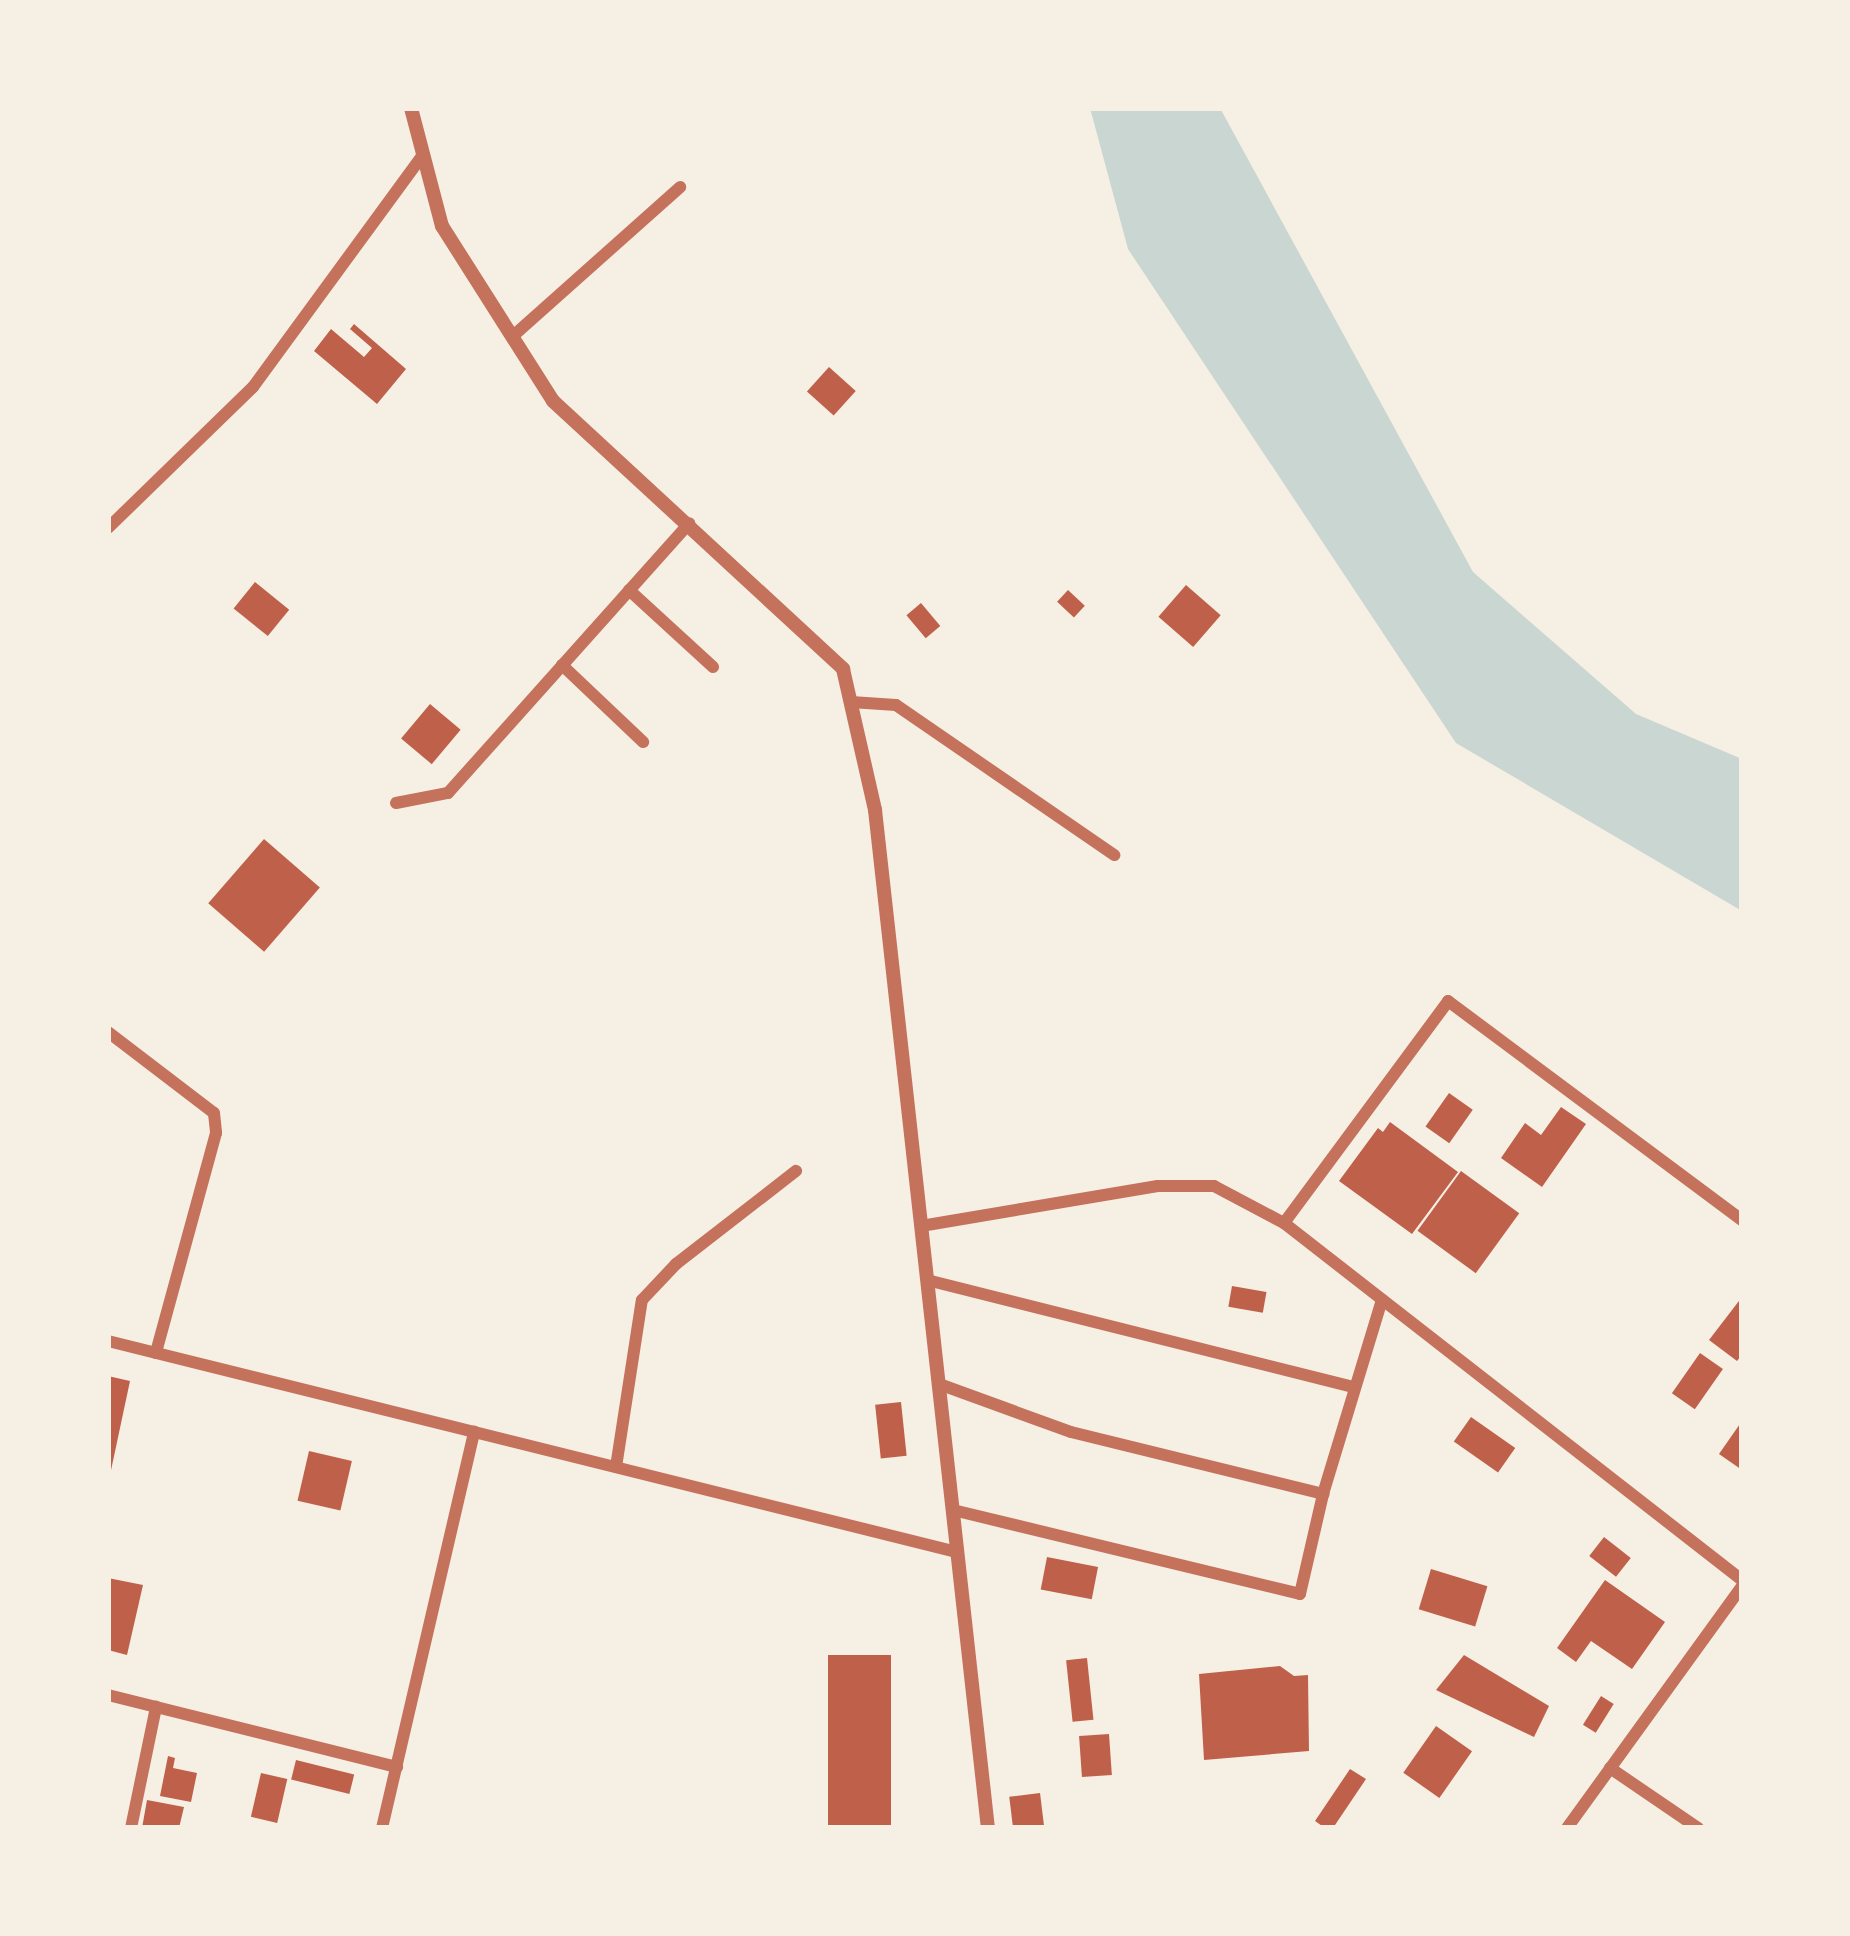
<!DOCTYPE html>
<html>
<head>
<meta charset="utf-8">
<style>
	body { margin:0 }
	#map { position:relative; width:1850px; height:1936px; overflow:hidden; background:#f6efe4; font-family:Commissioner,sans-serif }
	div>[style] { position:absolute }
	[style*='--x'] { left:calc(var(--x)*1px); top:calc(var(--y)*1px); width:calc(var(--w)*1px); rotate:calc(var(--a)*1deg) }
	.water>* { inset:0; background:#c9d6d2 }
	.building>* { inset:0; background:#bf614a; transform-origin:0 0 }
	.minor>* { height:12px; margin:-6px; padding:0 6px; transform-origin:6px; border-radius:6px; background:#c5725c }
	.tertiary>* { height:14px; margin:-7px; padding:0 7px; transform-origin:7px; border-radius:7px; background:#c5725c }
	span { translate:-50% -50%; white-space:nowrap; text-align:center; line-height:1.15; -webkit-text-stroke:9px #f6efe4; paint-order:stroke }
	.frame { position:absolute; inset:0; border:111px solid #f6efe4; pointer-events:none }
</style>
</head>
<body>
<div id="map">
	<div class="water">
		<i style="clip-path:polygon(1090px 108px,1220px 108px,1473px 572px,1636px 714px,1742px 759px,1742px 911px,1456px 743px,1128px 249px)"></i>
	</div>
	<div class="building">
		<i style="clip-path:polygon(354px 324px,406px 369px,377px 404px,314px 351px,331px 329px,364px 357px,372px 348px,350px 329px)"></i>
		<i style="left:829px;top:367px;width:36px;height:33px;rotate:42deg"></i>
		<i style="left:255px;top:582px;width:44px;height:34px;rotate:39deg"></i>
		<i style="left:1186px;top:585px;width:46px;height:42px;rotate:41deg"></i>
		<i style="left:1068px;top:590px;width:23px;height:16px;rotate:43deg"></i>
		<i style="left:921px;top:603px;width:30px;height:19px;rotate:50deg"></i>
		<i style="left:430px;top:704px;width:40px;height:45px;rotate:40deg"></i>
		<i style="left:264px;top:839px;width:74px;height:85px;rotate:41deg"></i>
		<i style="left:1449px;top:1093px;width:29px;height:41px;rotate:35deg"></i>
		<i style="clip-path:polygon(1561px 1107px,1586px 1124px,1542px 1187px,1501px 1158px,1525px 1123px,1541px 1135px)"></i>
		<i style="clip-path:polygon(1390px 1122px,1458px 1172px,1412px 1234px,1339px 1181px,1378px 1128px,1383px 1132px)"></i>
		<i style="left:1461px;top:1171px;width:72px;height:74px;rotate:36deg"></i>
		<i style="left:1232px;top:1286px;width:35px;height:21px;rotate:10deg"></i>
		<i style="clip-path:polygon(1742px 1297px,1742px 1355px,1737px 1361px,1709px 1340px)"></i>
		<i style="left:1700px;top:1353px;width:28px;height:49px;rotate:35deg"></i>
		<i style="clip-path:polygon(108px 1376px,130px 1381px,110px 1475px,108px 1475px)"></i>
		<i style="left:901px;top:1402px;width:54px;height:26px;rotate:84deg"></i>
		<i style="left:1471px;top:1417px;width:54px;height:30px;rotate:35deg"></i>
		<i style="clip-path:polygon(1742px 1421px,1742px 1470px,1719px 1454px)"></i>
		<i style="left:309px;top:1451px;width:44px;height:51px;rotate:13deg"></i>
		<i style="left:1604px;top:1537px;width:34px;height:24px;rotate:38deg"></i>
		<i style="left:1047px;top:1557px;width:52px;height:33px;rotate:11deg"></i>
		<i style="left:1431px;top:1569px;width:59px;height:42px;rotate:17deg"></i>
		<i style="clip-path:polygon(108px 1578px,143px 1585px,127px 1655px,108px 1650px)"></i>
		<i style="clip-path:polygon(1605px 1580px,1665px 1622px,1632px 1669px,1591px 1641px,1576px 1662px,1557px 1648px)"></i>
		<i style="left:828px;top:1655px;width:63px;height:174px"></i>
		<i style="clip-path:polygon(1464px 1655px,1549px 1706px,1534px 1737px,1436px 1690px)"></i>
		<i style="left:1087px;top:1658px;width:62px;height:21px;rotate:84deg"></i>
		<i style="clip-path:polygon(1280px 1666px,1294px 1676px,1308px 1675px,1309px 1751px,1204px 1760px,1199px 1674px)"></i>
		<i style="left:1601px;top:1696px;width:15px;height:34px;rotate:32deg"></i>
		<i style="left:1436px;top:1726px;width:44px;height:57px;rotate:35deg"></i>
		<i style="left:1109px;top:1734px;width:41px;height:30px;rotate:86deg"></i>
		<i style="clip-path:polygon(168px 1756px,175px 1758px,173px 1768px,197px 1773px,191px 1802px,160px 1796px)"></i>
		<i style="left:296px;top:1760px;width:60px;height:20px;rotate:14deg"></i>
		<i style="clip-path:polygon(1350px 1769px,1366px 1779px,1333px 1828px,1325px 1828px,1315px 1821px)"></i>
		<i style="left:261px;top:1773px;width:27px;height:45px;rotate:13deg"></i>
		<i style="left:1040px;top:1793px;width:35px;height:31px;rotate:83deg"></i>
		<i style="clip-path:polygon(147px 1800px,184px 1807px,179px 1828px,142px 1828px)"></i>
	</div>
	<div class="minor">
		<i style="--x:513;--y:336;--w:224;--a:-41.7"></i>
		<i style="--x:108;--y:528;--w:202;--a:-44.2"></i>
		<i style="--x:253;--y:387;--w:288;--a:-53.8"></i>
		<i style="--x:629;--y:590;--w:114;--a:42.5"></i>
		<i style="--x:562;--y:665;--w:112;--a:43.5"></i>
		<i style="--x:851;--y:702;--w:45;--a:3.8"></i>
		<i style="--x:896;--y:705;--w:265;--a:34.5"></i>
		<i style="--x:396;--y:803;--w:53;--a:-10.9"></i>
		<i style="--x:448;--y:793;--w:362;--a:-48.2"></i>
		<i style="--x:108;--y:1032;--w:133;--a:37.4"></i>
		<i style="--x:214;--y:1113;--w:20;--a:84"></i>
		<i style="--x:216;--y:1133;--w:228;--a:105.3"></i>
		<i style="--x:1284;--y:1223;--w:581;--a:37.94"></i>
		<i style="--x:921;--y:1226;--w:240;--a:-9.6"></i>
		<i style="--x:1158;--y:1186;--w:56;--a:0"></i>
		<i style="--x:1214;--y:1186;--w:79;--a:27.9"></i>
		<i style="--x:1284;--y:1223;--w:276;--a:-53.5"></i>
		<i style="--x:1448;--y:1001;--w:367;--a:36.7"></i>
		<i style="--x:927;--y:1280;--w:440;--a:14.1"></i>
		<i style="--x:108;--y:1341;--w:875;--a:13.96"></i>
		<i style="--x:939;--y:1384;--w:140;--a:20"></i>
		<i style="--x:1071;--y:1432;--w:260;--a:13.8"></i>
		<i style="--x:616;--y:1467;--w:169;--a:-81.2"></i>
		<i style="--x:642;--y:1300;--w:50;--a:-46.6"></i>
		<i style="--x:676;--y:1264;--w:152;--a:-37.8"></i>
		<i style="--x:953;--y:1510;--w:357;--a:13.6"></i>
		<i style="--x:1300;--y:1594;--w:103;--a:-77"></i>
		<i style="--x:1323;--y:1494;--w:203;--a:-73.1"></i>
		<i style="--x:108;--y:1695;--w:298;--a:14"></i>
		<i style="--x:1610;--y:1768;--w:107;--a:34.3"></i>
		<i style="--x:131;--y:1828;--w:124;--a:-78.3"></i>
		<i style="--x:382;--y:1828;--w:407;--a:-76.9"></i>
		<i style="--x:1567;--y:1828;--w:299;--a:-54.1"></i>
	</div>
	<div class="tertiary">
		<i style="--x:411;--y:108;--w:122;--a:75.3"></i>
		<i style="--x:442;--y:226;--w:207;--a:57.6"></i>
		<i style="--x:553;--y:401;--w:395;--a:42.7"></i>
		<i style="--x:843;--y:669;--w:145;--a:77.2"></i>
		<i style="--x:875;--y:810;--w:1024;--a:83.67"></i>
	</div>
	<div class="frame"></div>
</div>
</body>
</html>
